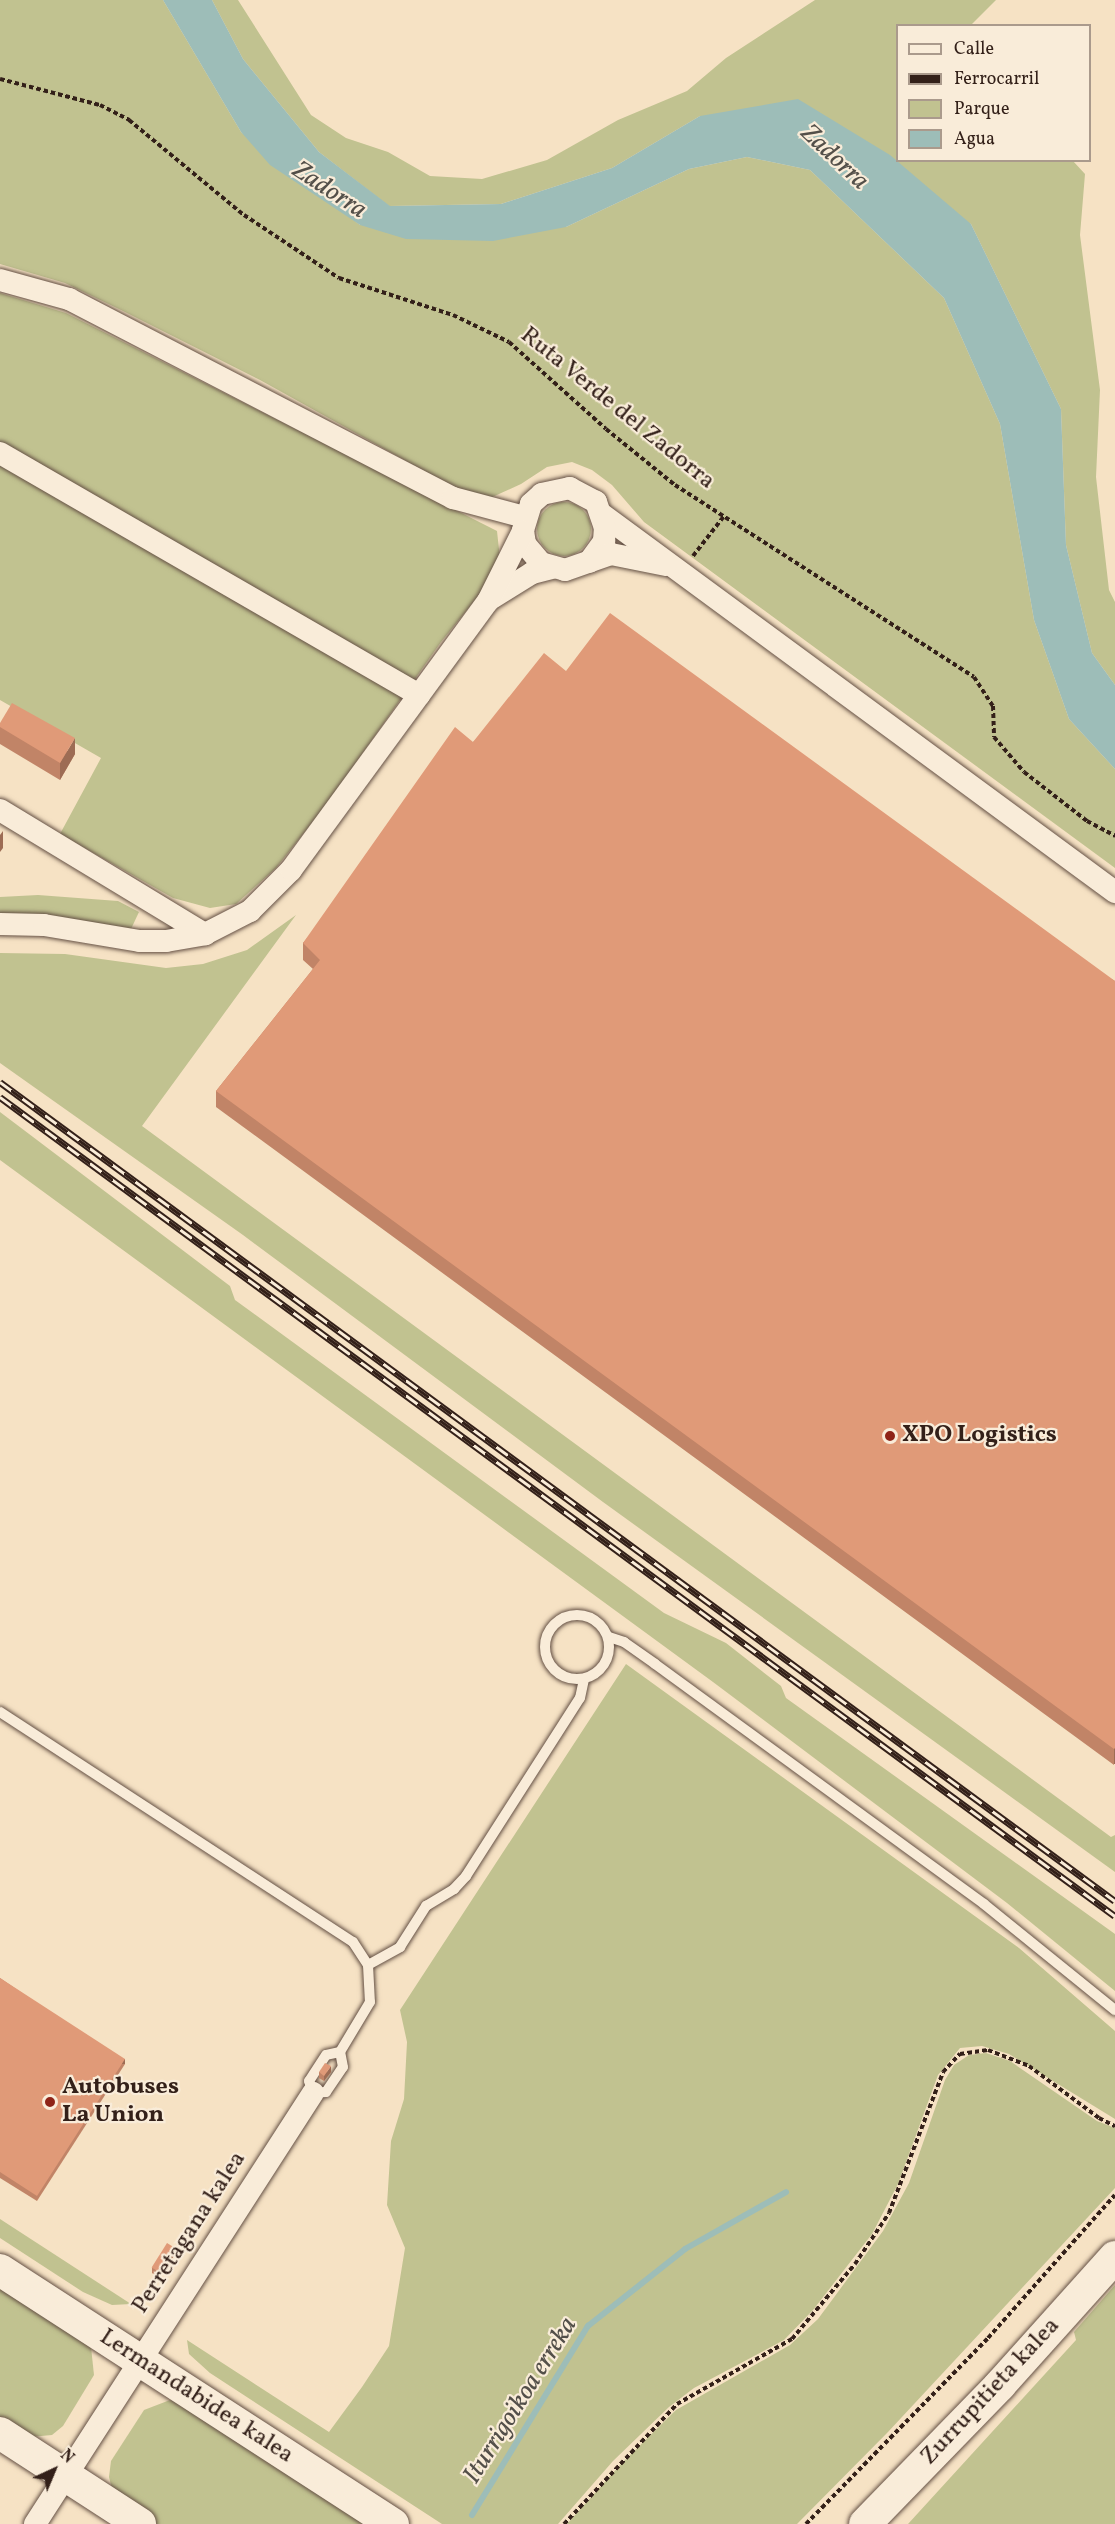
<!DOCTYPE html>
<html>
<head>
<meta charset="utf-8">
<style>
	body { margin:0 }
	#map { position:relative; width:1115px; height:2524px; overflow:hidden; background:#f6e2c4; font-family:Vollkorn,serif }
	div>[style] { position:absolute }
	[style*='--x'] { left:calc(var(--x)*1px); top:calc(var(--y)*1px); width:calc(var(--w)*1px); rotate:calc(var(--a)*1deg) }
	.green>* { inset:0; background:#c1c290 }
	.round { border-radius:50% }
	.water>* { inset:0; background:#9dbdb8 }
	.stream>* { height:6px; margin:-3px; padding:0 3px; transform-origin:3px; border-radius:3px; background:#9dbdb8 }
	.path>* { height:4px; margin-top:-2px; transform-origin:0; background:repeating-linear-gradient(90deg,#332019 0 4.5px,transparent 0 7.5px) }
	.roads { filter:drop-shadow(0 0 2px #645044) drop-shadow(0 0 2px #645044) }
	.lane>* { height:10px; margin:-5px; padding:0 5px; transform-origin:5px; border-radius:5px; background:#f9ecd9 }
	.lane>.ring { margin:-5px; padding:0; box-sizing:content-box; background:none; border:10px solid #f9ecd9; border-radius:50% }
	.street>* { height:22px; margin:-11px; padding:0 11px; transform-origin:11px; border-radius:11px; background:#f9ecd9 }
	.secondary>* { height:32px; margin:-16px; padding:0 16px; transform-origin:16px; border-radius:16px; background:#f9ecd9 }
	.rail>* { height:7px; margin-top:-3.5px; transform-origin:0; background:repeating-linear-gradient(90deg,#f9ecd9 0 14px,#332019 0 28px); box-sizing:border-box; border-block:2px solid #332019 }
	.wall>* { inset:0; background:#c18467 }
	.shaded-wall>* { inset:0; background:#9d6c54; transform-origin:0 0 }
	.building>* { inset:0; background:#e09a78; transform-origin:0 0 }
	.dots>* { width:16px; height:16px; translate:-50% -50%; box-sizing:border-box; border:3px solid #f9ecd9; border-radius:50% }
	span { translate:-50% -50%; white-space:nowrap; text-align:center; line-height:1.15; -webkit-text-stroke:4.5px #f9ecd9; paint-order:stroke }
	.street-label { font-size:24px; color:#332019 }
	.poi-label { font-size:24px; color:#332019; font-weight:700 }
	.left { translate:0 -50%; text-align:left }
	.water-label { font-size:26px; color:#534f49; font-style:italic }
	.legend { position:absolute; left:896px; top:24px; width:195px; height:138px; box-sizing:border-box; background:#f9ecd9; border:2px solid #aa9a8c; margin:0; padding:8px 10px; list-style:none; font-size:18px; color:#332019 }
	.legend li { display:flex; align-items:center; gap:12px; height:30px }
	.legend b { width:30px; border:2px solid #aa9a8c }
	.north { position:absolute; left:24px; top:2440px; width:60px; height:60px; -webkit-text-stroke:4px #f9ecd9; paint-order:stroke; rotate:44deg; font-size:16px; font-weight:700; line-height:24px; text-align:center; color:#332019 }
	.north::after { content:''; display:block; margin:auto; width:21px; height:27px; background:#332019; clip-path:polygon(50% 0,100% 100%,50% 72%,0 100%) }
</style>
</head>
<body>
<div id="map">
	<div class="green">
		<i style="clip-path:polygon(0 0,163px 0,241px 132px,360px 225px,566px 227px,689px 169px,747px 157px,810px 170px,944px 298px,1000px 424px,1034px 620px,1069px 719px,1115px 769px,1115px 868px,644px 522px,612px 485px,592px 470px,572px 462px,547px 467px,521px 484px,488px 499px,473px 498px,260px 380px,121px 310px,65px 283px,0 264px)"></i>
		<i style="clip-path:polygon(212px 0,238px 0,311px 115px,346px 138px,388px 152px,430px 176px,482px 179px,547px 160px,618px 120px,687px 91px,726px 58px,815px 0,996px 0,971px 25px,898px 26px,898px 160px,1073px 161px,1085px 174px,1080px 235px,1100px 390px,1096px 477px,1109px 590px,1115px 602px,1115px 685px,1092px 653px,1066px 545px,1061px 409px,971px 224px,700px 116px,612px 168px,501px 204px,389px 206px,319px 152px,243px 59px)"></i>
		<i style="clip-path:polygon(0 293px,66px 313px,497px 531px,501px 568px,441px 642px,326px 805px,276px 868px,236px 904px,210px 908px,173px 898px,60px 834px,101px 758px,0 700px)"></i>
		<i class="round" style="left:537px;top:502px;width:54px;height:54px"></i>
		<i style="clip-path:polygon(38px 895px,118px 901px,139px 912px,131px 929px,0 913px,0 897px)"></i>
		<i style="clip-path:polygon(296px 915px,142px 1126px,1111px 1837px,1115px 1835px,1115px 1872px,603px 1502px,243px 1235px,0 1063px,0 953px,65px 954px,166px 968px,203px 964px,247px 950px)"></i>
		<i style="clip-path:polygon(0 1112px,230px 1286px,235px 1300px,664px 1613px,726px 1643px,781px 1686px,786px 1698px,1115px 1934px,1115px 1991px,1007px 1903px,713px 1682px,0 1160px)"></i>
		<i style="clip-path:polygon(626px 1664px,1019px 1948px,1115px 2031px,1115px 2119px,1009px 2054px,982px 2046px,960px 2048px,938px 2075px,898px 2184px,872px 2234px,813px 2310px,784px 2340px,694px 2388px,669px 2407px,613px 2461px,558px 2524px,442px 2524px,210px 2373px,189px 2354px,187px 2340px,329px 2432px,362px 2387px,389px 2346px,405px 2248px,387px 2205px,391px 2141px,404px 2099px,407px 2042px,400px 2010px)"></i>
		<i style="clip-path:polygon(986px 2053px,1010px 2061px,1097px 2121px,1115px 2128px,1115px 2188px,888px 2432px,797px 2524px,567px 2524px,621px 2464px,676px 2410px,790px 2345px,818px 2319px,883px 2231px,909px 2183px,945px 2080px,954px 2065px,969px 2055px)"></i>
		<i style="clip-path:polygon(0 2219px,131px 2304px,112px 2305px,83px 2292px,0 2238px)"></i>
		<i style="clip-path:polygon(0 2284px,91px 2347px,94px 2375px,63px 2426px,52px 2435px,30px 2437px,0 2421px)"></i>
		<i style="clip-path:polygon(1115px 2285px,1115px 2524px,908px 2524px,1076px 2340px,1074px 2332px)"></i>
		<i style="clip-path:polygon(170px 2400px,189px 2406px,370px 2524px,157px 2524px,123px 2502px,112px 2489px,109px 2477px,111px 2461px,144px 2410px)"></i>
	</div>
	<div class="water">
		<i style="clip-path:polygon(163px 0,212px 0,243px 59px,319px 152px,390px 206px,501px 204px,612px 168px,700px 116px,798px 99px,890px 155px,971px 224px,1061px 409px,1066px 545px,1092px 653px,1115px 685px,1115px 769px,1069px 719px,1034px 620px,1000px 424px,944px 298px,810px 170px,747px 157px,689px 169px,566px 227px,493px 241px,406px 239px,360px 225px,270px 165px,241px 132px)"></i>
	</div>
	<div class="stream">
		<i style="--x:472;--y:2515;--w:222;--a:-58.5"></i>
		<i style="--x:588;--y:2326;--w:124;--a:-38.4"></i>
		<i style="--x:685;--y:2249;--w:116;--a:-29.4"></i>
	</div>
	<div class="path">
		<i style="--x:0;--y:79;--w:103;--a:14.6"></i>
		<i style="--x:100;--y:105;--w:33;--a:27"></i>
		<i style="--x:129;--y:120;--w:149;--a:39.6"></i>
		<i style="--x:244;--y:215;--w:114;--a:33.6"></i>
		<i style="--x:339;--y:278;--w:120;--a:18"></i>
		<i style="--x:453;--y:315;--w:62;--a:25.7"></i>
		<i style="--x:509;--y:342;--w:130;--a:41.9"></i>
		<i style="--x:606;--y:429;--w:89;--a:39.1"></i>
		<i style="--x:675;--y:485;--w:355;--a:32.7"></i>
		<i style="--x:974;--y:677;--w:35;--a:57"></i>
		<i style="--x:993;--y:706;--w:31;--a:88"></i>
		<i style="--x:994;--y:737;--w:46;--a:49.4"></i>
		<i style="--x:1024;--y:772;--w:80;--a:37.9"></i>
		<i style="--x:1087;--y:821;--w:32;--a:28"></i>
		<i style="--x:693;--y:556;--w:51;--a:-52.2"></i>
		<i style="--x:564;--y:2524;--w:165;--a:-46.7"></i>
		<i style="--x:677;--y:2404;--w:132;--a:-29.5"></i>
		<i style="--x:792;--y:2339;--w:98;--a:-50"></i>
		<i style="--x:855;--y:2264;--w:61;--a:-56.3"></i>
		<i style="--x:889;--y:2213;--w:151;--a:-69"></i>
		<i style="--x:943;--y:2072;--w:25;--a:-47"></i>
		<i style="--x:960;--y:2054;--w:28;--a:-8"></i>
		<i style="--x:988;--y:2050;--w:44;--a:21.3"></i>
		<i style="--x:1029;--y:2066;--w:87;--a:36.6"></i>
		<i style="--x:1099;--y:2118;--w:18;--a:27"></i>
		<i style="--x:806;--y:2524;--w:260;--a:-45.6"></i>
		<i style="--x:988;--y:2338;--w:191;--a:-48.4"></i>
	</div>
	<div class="roads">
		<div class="lane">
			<i class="ring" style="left:545px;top:1615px;width:54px;height:54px"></i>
			<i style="--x:609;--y:1637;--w:16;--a:18"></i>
			<i style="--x:624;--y:1642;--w:38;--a:35"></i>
			<i style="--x:655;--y:1664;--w:407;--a:36.1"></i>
			<i style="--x:984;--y:1904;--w:169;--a:39"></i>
			<i style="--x:0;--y:1712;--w:421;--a:33.1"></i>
			<i style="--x:353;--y:1942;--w:27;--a:57"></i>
			<i style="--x:368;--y:1965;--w:37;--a:87"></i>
			<i style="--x:370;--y:2002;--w:58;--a:121"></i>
			<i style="--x:340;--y:2052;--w:14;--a:168"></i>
			<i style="--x:326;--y:2055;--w:31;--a:123"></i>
			<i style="--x:309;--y:2081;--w:13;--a:72"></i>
			<i style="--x:313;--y:2093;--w:13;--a:-4"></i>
			<i style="--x:326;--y:2092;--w:30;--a:-56"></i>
			<i style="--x:343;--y:2067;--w:15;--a:-101"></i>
			<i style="--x:368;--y:1965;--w:37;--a:-29"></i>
			<i style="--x:400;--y:1947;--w:49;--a:-57.6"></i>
			<i style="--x:426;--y:1906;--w:33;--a:-31"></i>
			<i style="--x:454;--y:1889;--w:18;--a:-47"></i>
			<i style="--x:466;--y:1876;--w:211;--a:-57.4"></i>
			<i style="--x:580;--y:1698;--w:19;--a:-78"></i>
		</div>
		<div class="street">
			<i style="--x:0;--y:280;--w:72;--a:15.4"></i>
			<i style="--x:69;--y:299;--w:433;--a:27.4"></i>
			<i style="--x:453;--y:498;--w:73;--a:15"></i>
			<i style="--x:0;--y:453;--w:484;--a:30"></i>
			<i style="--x:603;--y:515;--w:636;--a:36.37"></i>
			<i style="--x:589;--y:562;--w:26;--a:-54"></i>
			<i style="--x:604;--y:541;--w:13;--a:-86"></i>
			<i style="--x:605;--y:528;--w:28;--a:-109"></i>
			<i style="--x:596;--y:502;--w:30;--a:-152"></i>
			<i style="--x:570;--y:488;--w:29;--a:168"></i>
			<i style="--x:542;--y:494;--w:15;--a:138"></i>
			<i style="--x:531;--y:504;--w:28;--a:107"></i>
			<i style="--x:523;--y:531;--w:13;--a:81"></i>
			<i style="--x:525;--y:544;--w:25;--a:50"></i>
			<i style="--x:541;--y:563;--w:25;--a:16"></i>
			<i style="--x:565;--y:570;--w:49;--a:-19.2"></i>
			<i style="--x:611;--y:554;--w:56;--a:11.3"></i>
			<i style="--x:492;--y:598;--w:47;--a:-32"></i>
			<i style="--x:532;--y:573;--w:21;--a:-14"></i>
			<i style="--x:0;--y:810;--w:240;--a:31.2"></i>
			<i style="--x:0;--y:924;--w:44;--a:1.3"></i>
			<i style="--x:44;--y:925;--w:97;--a:9.5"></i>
			<i style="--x:140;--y:941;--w:26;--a:0"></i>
			<i style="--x:166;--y:941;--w:40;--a:-10"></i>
			<i style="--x:205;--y:934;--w:51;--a:-27.1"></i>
			<i style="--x:250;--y:911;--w:58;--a:-45"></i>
			<i style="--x:291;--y:870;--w:333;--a:-53.8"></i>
			<i style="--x:488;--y:601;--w:78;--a:-63.4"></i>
			<i style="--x:35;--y:2524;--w:513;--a:-57.18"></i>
		</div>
		<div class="secondary">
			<i style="--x:0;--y:2270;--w:468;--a:32.9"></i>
			<i style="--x:0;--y:2433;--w:167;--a:33"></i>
			<i style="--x:865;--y:2524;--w:194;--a:-45.8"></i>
			<i style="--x:1000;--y:2385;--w:172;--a:-48.1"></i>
		</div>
	</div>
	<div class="rail">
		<i style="--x:0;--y:1082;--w:1383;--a:36.3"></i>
		<i style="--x:0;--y:1097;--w:1383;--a:36.3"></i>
	</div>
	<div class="wall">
		<i style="clip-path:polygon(566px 671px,1115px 981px,1114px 1765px,216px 1107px,216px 1091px,313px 969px,303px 960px,303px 943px,473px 742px)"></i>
		<i style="clip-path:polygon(0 723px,75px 754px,60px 780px,0 744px)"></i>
		<i style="clip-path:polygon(0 1978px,125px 2064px,37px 2201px,0 2178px)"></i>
		<i style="clip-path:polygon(319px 2072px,331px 2072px,324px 2081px,319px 2078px)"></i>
		<i style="clip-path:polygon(175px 2254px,159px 2278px,152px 2273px,152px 2268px)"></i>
	</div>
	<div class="shaded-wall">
		<i style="clip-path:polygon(75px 738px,75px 754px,60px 780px,60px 763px)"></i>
		<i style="clip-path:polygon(3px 831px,3px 848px,0 852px,0 835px)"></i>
		<i style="left:1115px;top:1748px;width:16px;height:1px;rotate:90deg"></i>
		<i style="left:125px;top:2059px;width:5px;height:163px;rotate:90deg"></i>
		<i style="clip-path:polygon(331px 2066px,331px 2072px,324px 2081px,324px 2076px)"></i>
		<i style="clip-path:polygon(175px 2248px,175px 2254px,159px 2278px,159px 2273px)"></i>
	</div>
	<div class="building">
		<i style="clip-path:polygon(610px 613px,1115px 981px,1115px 1748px,1114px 1749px,216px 1091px,320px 960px,303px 943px,455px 727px,473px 742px,544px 653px,566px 671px)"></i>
		<i style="clip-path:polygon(12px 703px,75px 738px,60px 763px,0 727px,0 723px)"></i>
		<i style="clip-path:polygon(0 1978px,125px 2059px,37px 2196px,0 2172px)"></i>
		<i style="clip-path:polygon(325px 2063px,331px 2066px,324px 2076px,319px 2072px)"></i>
		<i style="left:167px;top:2243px;width:9px;height:29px;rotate:32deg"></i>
	</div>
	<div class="dots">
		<i style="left:890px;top:1436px;background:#8f2418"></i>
		<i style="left:50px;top:2102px;background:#8f2418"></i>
	</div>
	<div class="street-label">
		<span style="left:617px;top:409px;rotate:39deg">Ruta Verde del Zadorra</span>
		<span style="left:190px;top:2233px;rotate:-57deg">Perretagana kalea</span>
		<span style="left:991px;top:2392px;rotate:-47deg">Zurrupitieta kalea</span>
		<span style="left:196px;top:2397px;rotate:33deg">Lermandabidea kalea</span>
	</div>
	<div class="poi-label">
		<span class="left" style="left:902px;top:1436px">XPO Logistics</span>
		<span class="left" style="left:62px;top:2102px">Autobuses<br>La Union</span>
	</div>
	<div class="water-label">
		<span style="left:834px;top:158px;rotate:43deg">Zadorra</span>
		<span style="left:329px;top:191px;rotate:33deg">Zadorra</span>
		<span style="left:521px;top:2401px;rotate:-58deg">Iturrigoikoa erreka</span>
	</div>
	<ul class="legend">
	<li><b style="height:8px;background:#f9ecd9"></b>Calle</li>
	<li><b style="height:8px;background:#332019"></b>Ferrocarril</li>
	<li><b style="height:16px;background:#c1c290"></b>Parque</li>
	<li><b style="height:16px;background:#9dbdb8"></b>Agua</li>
	</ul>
	<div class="north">N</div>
</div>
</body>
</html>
